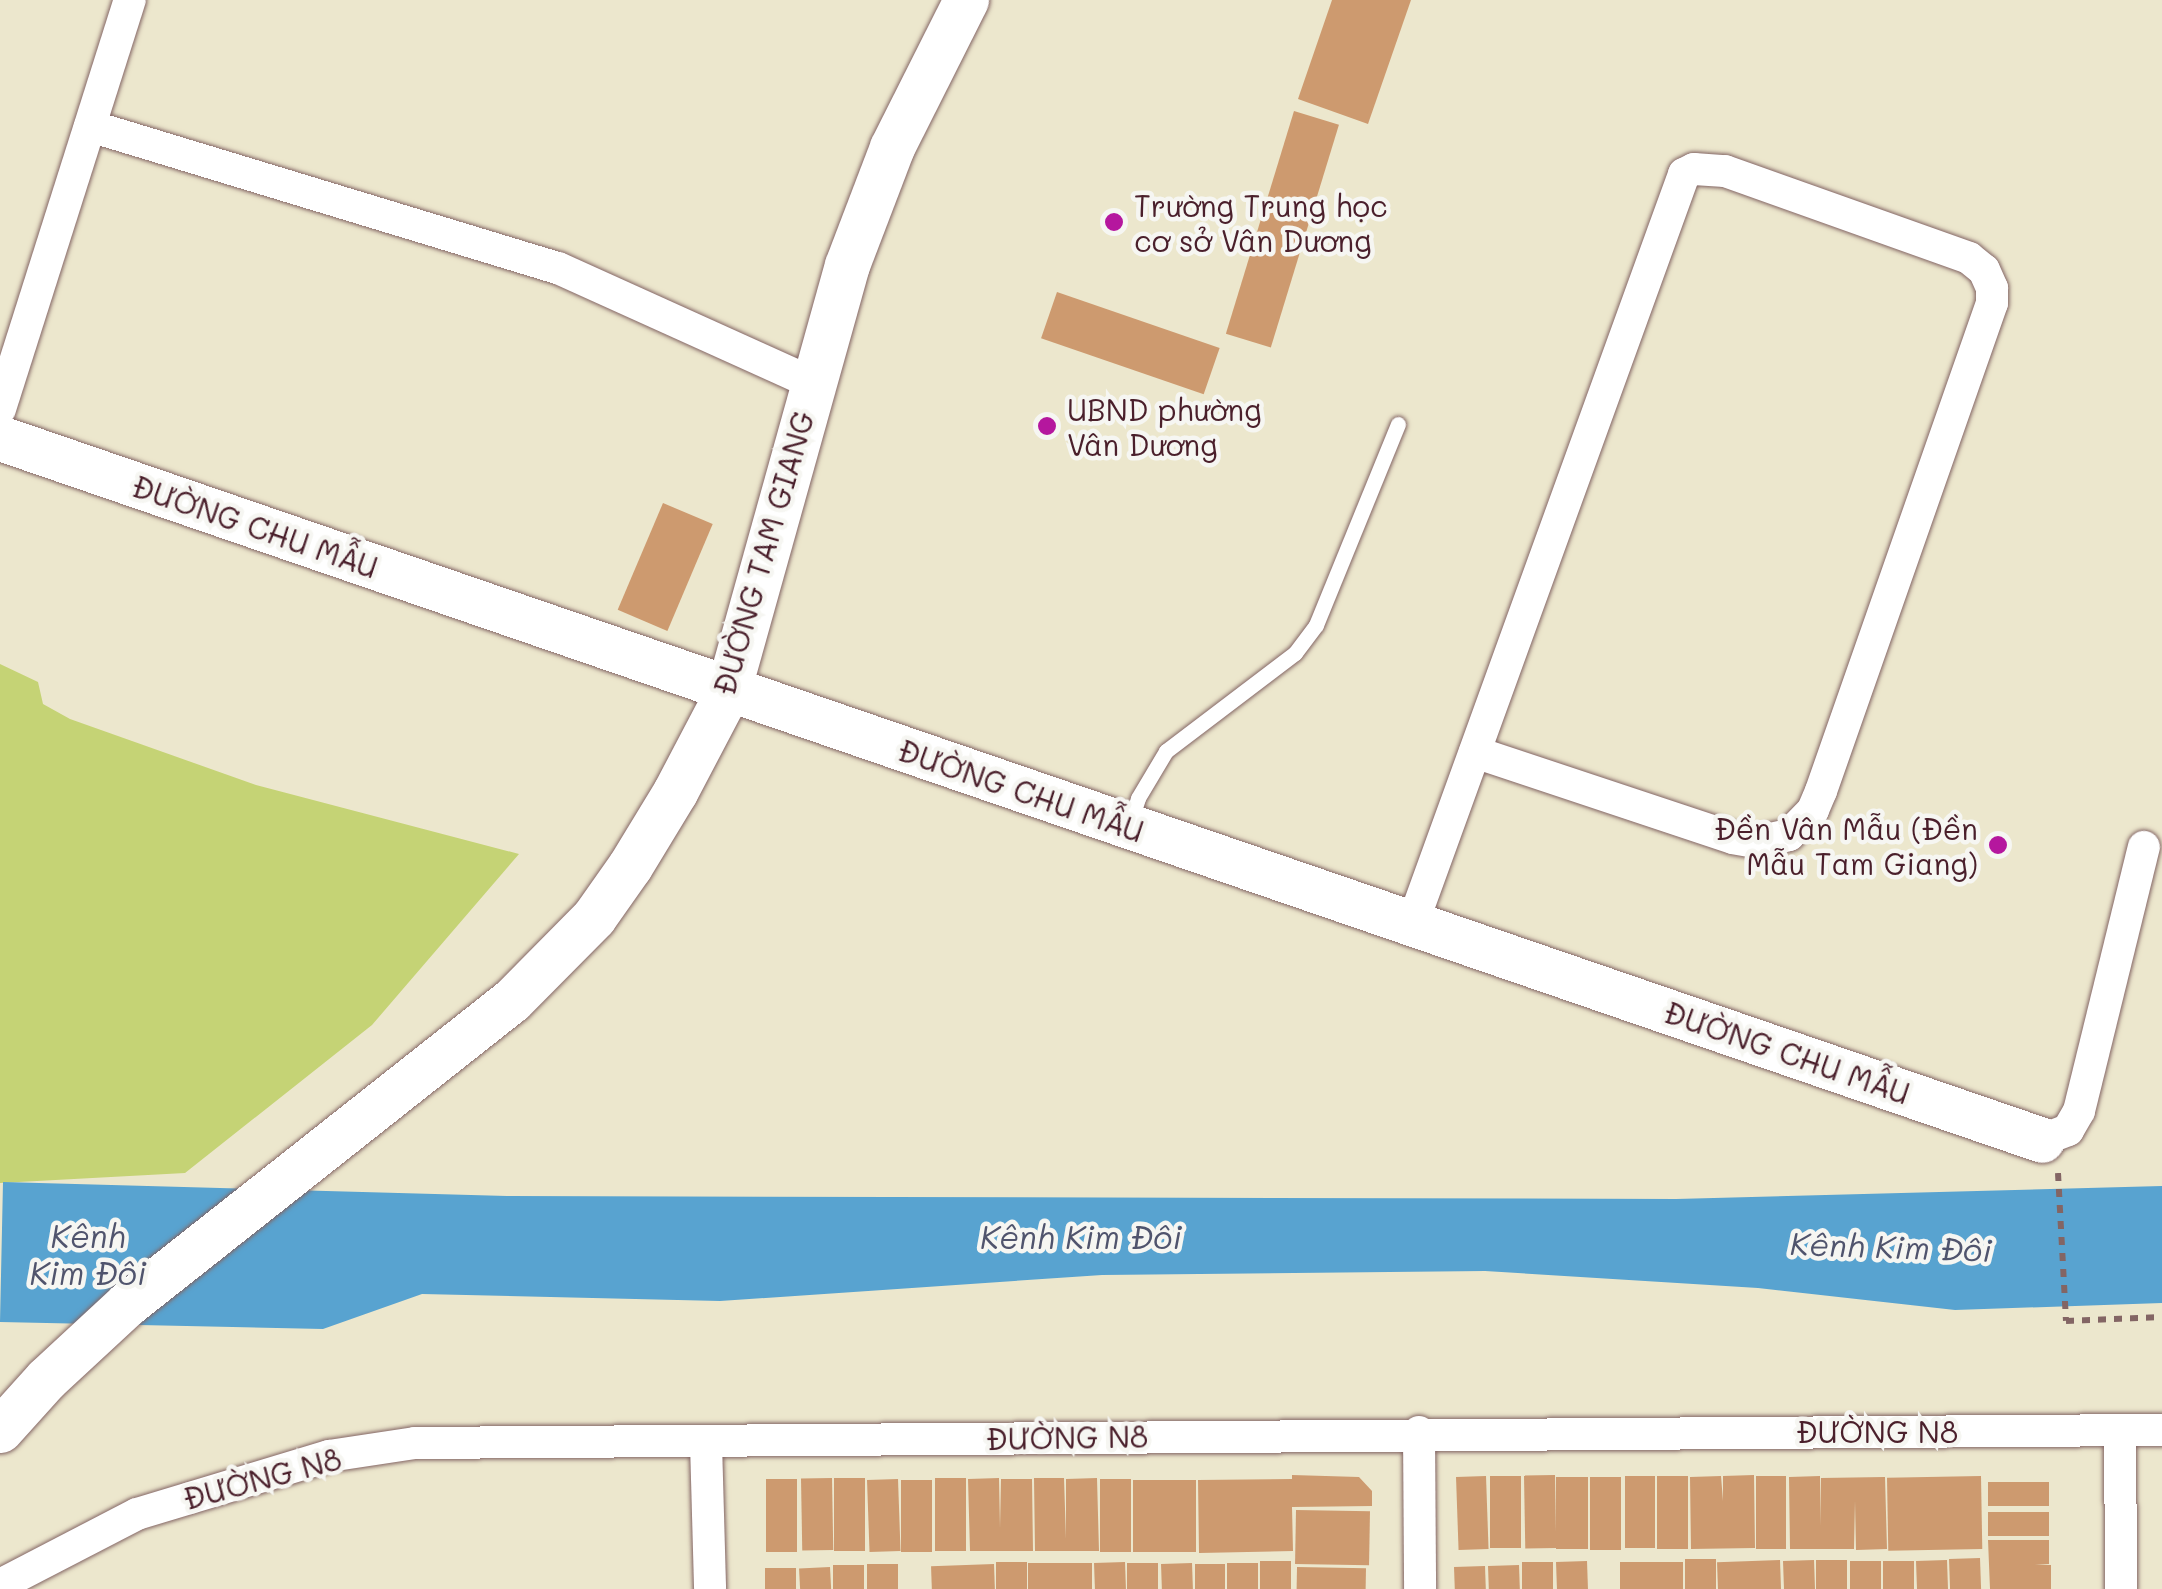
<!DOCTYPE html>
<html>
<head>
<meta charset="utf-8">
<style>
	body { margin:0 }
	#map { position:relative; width:2162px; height:1589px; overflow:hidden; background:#ece7cd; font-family:Mali,sans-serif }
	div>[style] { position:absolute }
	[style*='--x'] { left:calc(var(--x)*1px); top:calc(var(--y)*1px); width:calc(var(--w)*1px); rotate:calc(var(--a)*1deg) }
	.green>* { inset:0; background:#c5d375 }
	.water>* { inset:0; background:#58a3d0 }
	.building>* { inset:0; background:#cd9a6f; transform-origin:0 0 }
	.path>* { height:6px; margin-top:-3px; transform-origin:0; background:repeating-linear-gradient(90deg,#836564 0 8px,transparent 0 16px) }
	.roads { filter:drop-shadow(0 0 2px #836564) drop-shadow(0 0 2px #836564) }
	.lane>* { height:15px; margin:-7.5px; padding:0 7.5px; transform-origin:7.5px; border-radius:7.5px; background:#fff }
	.street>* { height:32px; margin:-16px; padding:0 16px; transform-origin:16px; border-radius:16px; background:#fff }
	.secondary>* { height:45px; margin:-22.5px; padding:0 22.5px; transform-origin:22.5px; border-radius:22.5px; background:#fff }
	.dots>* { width:28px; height:28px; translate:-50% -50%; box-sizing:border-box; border:5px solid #f6f6f2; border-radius:50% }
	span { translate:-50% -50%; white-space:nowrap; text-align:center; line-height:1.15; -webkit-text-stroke:9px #f6f6f2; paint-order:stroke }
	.poi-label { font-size:30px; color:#4a1f2b }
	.left { translate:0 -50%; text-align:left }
	.right { translate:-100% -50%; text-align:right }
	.street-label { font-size:30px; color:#4a1f2b }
	.water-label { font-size:32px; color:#50546d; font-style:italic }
</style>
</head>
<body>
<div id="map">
	<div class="green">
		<i style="clip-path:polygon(0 664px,38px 682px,43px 704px,70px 719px,256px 785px,519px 854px,372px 1025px,185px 1173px,0 1183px)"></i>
	</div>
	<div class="water">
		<i style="clip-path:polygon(3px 1182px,507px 1196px,1676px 1199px,2162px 1186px,2162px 1303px,1955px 1310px,1758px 1288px,1485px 1271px,1102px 1275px,720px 1301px,422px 1294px,323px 1329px,0 1322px)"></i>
	</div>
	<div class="building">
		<i style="clip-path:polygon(1332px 0,1411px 0,1368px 124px,1298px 99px)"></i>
		<i style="left:1294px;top:111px;width:47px;height:233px;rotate:17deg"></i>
		<i style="left:1057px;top:292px;width:172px;height:49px;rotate:19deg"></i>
		<i style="left:663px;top:503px;width:54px;height:116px;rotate:23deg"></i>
		<i style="clip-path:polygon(1292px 1475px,1359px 1477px,1372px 1491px,1372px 1506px,1292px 1507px,1293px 1551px,1199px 1553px,1198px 1480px,1292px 1479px)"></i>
		<i style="left:1555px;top:1475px;width:73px;height:31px;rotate:89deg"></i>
		<i style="clip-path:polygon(1754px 1475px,1755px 1548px,1691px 1549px,1690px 1477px,1721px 1476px,1723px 1501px,1723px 1476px)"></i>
		<i style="left:1486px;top:1476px;width:73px;height:30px;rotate:88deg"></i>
		<i style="left:1490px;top:1476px;width:31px;height:72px"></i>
		<i style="left:1625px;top:1476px;width:30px;height:72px"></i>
		<i style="left:1657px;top:1476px;width:31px;height:73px"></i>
		<i style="left:1756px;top:1476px;width:30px;height:73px"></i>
		<i style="clip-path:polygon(1820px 1476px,1821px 1526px,1821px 1478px,1885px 1477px,1887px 1549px,1856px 1550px,1855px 1501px,1854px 1549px,1790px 1549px,1789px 1477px)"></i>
		<i style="left:1981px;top:1476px;width:73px;height:94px;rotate:89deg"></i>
		<i style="left:1556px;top:1477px;width:32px;height:72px"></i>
		<i style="left:1590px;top:1477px;width:31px;height:73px"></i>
		<i style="left:832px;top:1478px;width:72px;height:31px;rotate:89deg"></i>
		<i style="left:834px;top:1478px;width:31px;height:73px"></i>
		<i style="left:935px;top:1478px;width:31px;height:73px"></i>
		<i style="clip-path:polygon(999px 1478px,1000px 1528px,1001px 1479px,1032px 1479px,1033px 1551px,970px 1551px,968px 1479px)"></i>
		<i style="clip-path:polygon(1034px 1478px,1064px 1478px,1066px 1539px,1066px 1479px,1097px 1478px,1099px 1551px,1035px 1551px)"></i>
		<i style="left:766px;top:1479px;width:31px;height:73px"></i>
		<i style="left:898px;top:1479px;width:72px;height:31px;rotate:88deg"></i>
		<i style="left:1100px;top:1479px;width:31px;height:73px"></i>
		<i style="left:901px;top:1480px;width:31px;height:72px"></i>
		<i style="left:1133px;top:1480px;width:63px;height:72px"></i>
		<i style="left:1988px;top:1482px;width:61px;height:24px"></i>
		<i style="left:1296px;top:1510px;width:74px;height:54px;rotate:1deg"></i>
		<i style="left:1988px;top:1512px;width:61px;height:24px"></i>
		<i style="clip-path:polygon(1988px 1540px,2049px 1540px,2049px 1564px,2035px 1565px,2051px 1565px,2051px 1589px,1990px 1589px)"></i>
		<i style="left:1980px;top:1558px;width:31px;height:31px;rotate:88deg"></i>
		<i style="left:1716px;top:1559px;width:30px;height:31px;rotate:90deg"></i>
		<i style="left:1780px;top:1560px;width:29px;height:63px;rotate:88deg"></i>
		<i style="left:1814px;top:1560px;width:29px;height:31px;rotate:88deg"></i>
		<i style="left:1847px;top:1560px;width:29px;height:31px;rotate:90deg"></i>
		<i style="left:1947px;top:1560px;width:29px;height:31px;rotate:88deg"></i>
		<i style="left:1260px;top:1561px;width:31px;height:28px"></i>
		<i style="left:1587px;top:1561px;width:28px;height:31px;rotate:88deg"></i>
		<i style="left:1850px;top:1561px;width:31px;height:28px"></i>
		<i style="left:1883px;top:1561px;width:31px;height:28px"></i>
		<i style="left:996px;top:1562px;width:31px;height:27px"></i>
		<i style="left:1125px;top:1562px;width:27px;height:31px;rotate:88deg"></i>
		<i style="left:1553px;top:1562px;width:27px;height:31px;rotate:90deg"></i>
		<i style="left:1620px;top:1562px;width:63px;height:27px"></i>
		<i style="left:1028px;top:1563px;width:64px;height:26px"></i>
		<i style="left:1127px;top:1563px;width:31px;height:26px"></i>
		<i style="left:1192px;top:1563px;width:26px;height:31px;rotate:88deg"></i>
		<i style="left:1227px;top:1563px;width:31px;height:26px"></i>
		<i style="left:867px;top:1564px;width:31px;height:25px"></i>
		<i style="left:994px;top:1564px;width:25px;height:63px;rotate:88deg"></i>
		<i style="left:1195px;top:1564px;width:30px;height:25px"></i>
		<i style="left:833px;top:1565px;width:31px;height:24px"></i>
		<i style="left:1519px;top:1565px;width:24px;height:31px;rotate:88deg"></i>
		<i style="left:1485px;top:1566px;width:23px;height:31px;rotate:88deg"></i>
		<i style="left:830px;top:1567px;width:22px;height:31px;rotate:87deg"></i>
		<i style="left:1297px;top:1567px;width:69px;height:22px;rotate:1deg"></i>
		<i style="left:796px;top:1568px;width:21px;height:31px;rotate:90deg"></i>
	</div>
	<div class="path">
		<i style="--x:2058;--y:1173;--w:148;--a:86.9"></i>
		<i style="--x:2066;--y:1321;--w:96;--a:-2.4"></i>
	</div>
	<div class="roads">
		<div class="lane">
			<i style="--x:1130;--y:823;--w:26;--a:-72"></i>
			<i style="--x:1138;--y:798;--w:55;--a:-59.2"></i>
			<i style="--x:1166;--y:751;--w:162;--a:-37.2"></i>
			<i style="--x:1295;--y:653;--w:35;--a:-53"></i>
			<i style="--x:1316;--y:625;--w:217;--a:-67.8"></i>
		</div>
		<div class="street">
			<i style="--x:90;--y:126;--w:489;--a:16.9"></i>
			<i style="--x:558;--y:268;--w:280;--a:24.3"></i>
			<i style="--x:0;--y:409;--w:429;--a:-72.4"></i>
			<i style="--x:1413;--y:922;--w:796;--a:-70.08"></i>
			<i style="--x:1684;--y:174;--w:11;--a:-27"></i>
			<i style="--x:1694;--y:169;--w:31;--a:4"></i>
			<i style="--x:1725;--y:171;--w:259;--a:19.6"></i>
			<i style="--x:1969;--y:258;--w:19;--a:39"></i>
			<i style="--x:1984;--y:270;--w:20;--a:66"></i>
			<i style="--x:1992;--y:288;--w:15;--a:90"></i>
			<i style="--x:1992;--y:303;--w:517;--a:109.31"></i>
			<i style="--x:1821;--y:791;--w:21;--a:113"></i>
			<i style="--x:1813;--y:810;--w:35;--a:134"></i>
			<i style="--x:1789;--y:835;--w:35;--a:168"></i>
			<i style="--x:1755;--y:842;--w:22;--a:-170"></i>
			<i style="--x:1733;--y:838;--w:272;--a:-161.6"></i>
			<i style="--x:2042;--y:1140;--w:28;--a:-21"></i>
			<i style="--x:2068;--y:1130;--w:22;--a:-60"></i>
			<i style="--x:2079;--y:1111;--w:272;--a:-76.2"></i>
			<i style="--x:2120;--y:1430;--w:159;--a:89.6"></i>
			<i style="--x:1419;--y:1432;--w:157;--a:89.6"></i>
			<i style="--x:706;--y:1443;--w:146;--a:88.4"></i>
			<i style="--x:0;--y:1585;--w:154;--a:-27.4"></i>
			<i style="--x:137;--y:1514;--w:201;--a:-16.8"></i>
			<i style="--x:329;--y:1456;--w:87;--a:-8.6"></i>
			<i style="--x:415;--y:1443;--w:1747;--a:-0.43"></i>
		</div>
		<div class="secondary">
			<i style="--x:0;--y:438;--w:2159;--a:18.97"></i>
			<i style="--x:0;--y:1430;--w:69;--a:-48"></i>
			<i style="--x:46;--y:1379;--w:110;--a:-42.8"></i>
			<i style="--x:127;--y:1304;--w:489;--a:-38.3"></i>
			<i style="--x:511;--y:1001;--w:118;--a:-45.3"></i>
			<i style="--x:594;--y:917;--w:62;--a:-54.8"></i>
			<i style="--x:630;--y:866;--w:87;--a:-58.7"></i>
			<i style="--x:675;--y:792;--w:114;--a:-62.3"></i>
			<i style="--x:728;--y:691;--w:442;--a:-74.4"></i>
			<i style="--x:847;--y:265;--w:126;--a:-69.1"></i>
			<i style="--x:892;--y:147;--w:165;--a:-63.3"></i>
		</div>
	</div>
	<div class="dots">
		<i style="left:1114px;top:222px;background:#b5179e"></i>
		<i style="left:1047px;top:426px;background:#b5179e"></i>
		<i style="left:1998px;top:845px;background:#b5179e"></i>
	</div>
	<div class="poi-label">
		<span class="left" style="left:1134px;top:222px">Trường Trung học<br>cơ sở Vân Dương</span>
		<span class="left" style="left:1067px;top:426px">UBND phường<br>Vân Dương</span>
		<span class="right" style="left:1978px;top:845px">Đền Vân Mẫu (Đền<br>Mẫu Tam Giang)</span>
	</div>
	<div class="street-label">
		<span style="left:255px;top:526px;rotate:19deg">ĐƯỜNG CHU MẪU</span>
		<span style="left:763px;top:553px;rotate:-74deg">ĐƯỜNG TAM GIANG</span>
		<span style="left:1021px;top:790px;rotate:19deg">ĐƯỜNG CHU MẪU</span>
		<span style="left:1787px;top:1052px;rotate:19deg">ĐƯỜNG CHU MẪU</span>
		<span style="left:1877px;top:1431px">ĐƯỜNG N8</span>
		<span style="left:1067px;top:1437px;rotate:-1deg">ĐƯỜNG N8</span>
		<span style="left:262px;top:1478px;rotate:-15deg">ĐƯỜNG N8</span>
	</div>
	<div class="water-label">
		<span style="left:88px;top:1254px">Kênh<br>Kim Đôi</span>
		<span style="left:1081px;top:1236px">Kênh Kim Đôi</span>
		<span style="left:1891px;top:1246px;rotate:2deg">Kênh Kim Đôi</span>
	</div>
</div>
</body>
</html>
